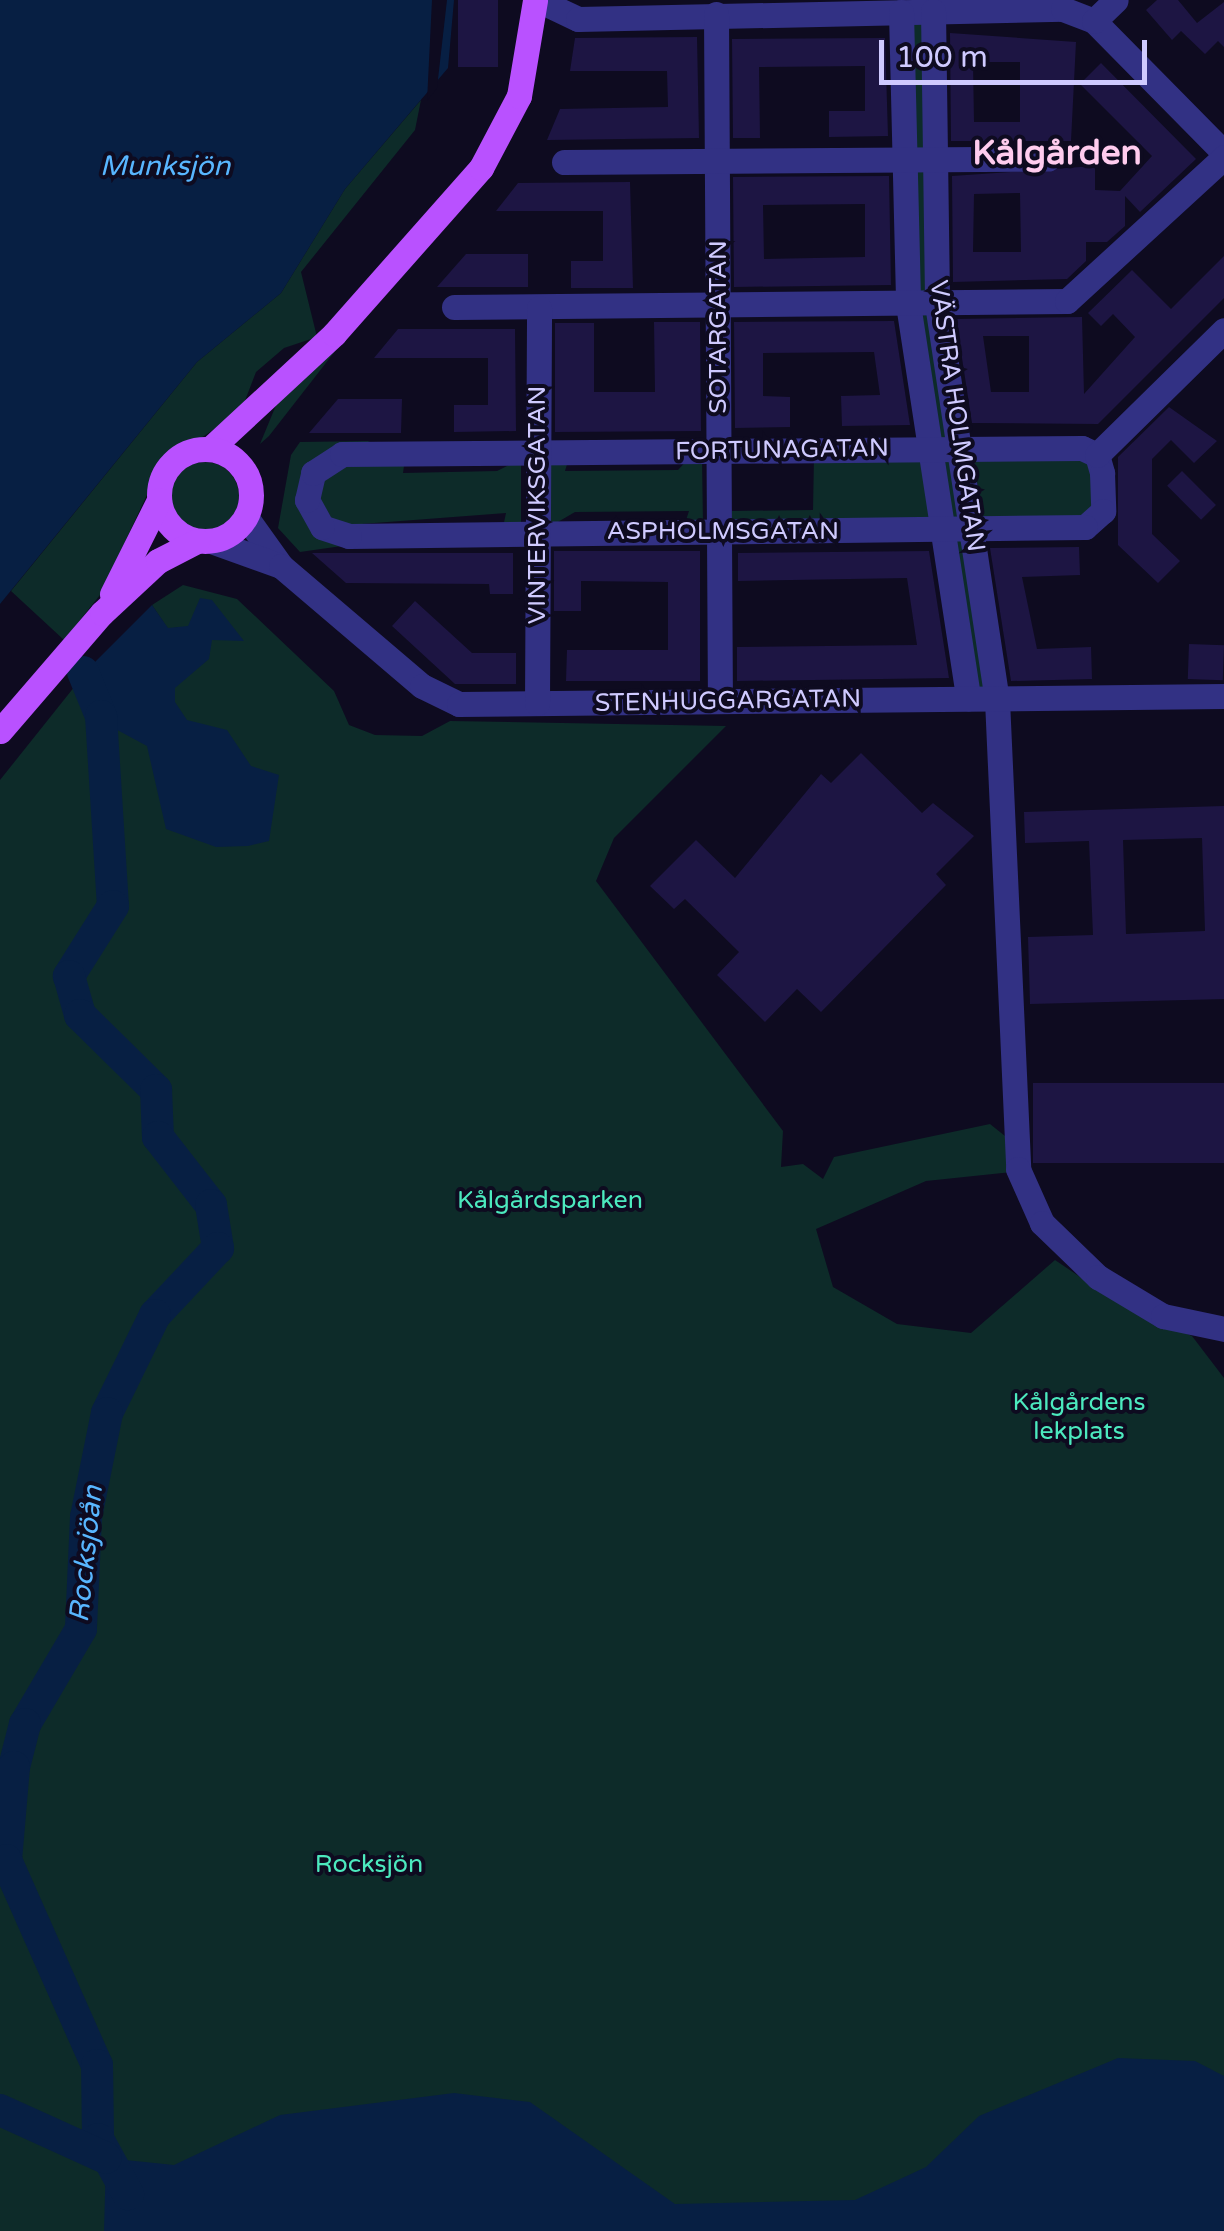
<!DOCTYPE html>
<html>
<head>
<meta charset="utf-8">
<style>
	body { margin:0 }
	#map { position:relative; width:1224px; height:2231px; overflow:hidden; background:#0e0b20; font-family:"Varela Round",sans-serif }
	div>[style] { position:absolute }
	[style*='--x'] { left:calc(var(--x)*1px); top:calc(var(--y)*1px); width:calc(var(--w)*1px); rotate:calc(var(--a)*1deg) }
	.green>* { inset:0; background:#0d2b29 }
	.round { border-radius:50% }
	.water>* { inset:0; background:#071f43 }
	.pier>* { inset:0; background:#0e0b20 }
	.river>* { height:32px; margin:-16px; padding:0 16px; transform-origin:16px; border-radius:16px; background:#071f43 }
	.building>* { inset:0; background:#1d1543; transform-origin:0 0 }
	.minor>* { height:25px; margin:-12.5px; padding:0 12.5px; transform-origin:12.5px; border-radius:12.5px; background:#323184 }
	.major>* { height:25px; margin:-12.5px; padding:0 12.5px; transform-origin:12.5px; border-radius:12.5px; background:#b951ff }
	.major>.ring { margin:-12.5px; padding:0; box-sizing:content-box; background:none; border:25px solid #b951ff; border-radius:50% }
	span { translate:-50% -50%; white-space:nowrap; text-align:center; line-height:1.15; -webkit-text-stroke:8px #0e0b20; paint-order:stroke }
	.street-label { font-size:25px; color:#cfcaff }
	.park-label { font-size:25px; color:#4ce9be }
	.water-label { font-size:28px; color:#58b6ff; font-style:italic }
	.district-label { font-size:35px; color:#fce; font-weight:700 }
	.scale { position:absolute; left:879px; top:40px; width:268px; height:45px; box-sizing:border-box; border:5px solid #cfcaff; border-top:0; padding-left:12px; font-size:30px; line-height:35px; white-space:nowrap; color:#cfcaff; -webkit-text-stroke:8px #0e0b20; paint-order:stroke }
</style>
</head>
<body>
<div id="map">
	<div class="green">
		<i style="clip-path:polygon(909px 15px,926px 15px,931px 300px,991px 688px,974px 688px,914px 301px)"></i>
		<i style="clip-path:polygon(421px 100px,415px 130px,301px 272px,317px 337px,284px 348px,256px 372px,241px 411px,161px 465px,100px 595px,64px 640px,11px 591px,197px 362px,281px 293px,345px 189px)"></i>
		<i style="clip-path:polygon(336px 350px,269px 436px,260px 444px,279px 398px)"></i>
		<i style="clip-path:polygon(370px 441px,304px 471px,342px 546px,300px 552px,278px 528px,291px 455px,300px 442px)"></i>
		<i style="clip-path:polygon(1079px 453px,1093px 464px,1092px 515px,984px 522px,972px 454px)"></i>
		<i style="clip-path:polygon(921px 455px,932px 523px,731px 523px,732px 511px,813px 510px,814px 456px)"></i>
		<i style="clip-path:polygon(690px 457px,702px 458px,703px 524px,684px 526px,689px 511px,575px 512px,551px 526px,550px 459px,569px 458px,565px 471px,678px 470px)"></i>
		<i style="clip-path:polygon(405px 459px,403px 473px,497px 471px,521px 459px,521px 525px,503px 527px,506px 513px,335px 526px,314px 494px,328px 467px)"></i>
		<i class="round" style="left:171px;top:462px;width:68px;height:68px"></i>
		<i style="clip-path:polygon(183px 585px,237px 599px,334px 691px,349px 725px,375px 735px,422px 736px,450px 721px,726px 726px,614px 838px,596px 881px,783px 1131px,781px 1167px,803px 1164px,823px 1179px,834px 1157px,990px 1124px,1005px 1136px,1012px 1172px,926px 1181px,816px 1229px,833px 1287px,897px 1324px,971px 1333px,1055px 1260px,1123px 1306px,1192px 1336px,1224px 1378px,1224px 2231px,0 2231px,0 780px,75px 686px,95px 718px,180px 627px,168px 629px,152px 605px)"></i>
	</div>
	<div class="water">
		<i style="clip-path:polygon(0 0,454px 0,448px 68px,345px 189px,281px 293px,197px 362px,0 604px)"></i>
		<i style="clip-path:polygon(200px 598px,212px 600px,244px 641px,212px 640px,209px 659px,175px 688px,175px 702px,187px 720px,227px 730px,251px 766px,279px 775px,269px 841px,248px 846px,216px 847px,166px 829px,147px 746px,95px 718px,73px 684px,152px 605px,168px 628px,188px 626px)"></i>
		<i style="clip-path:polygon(1118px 2058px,1195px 2061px,1224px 2076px,1224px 2231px,104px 2231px,106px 2158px,174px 2165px,280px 2115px,454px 2093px,530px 2102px,675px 2204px,855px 2200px,926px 2167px,979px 2116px)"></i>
	</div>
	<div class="pier">
		<i style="clip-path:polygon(432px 0,447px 0,437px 88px,427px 101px)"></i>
	</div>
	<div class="river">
		<i style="--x:83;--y:672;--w:48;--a:67.8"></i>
		<i style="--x:101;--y:716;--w:190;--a:86.4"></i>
		<i style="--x:113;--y:906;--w:83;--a:122.2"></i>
		<i style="--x:69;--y:976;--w:41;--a:74.2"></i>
		<i style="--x:80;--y:1015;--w:107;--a:44.6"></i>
		<i style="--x:156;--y:1090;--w:47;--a:87.6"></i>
		<i style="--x:158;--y:1137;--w:86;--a:52.1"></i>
		<i style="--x:211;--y:1205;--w:44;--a:80.8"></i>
		<i style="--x:218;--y:1248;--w:92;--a:133.2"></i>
		<i style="--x:155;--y:1315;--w:109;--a:116.1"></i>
		<i style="--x:107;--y:1413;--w:106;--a:101.4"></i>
		<i style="--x:86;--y:1517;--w:112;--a:92.6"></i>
		<i style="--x:81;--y:1629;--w:110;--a:120.5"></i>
		<i style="--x:25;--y:1724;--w:44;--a:104.3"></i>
		<i style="--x:14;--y:1767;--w:93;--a:94.9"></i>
		<i style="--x:6;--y:1860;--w:224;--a:66.1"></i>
		<i style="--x:97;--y:2065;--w:74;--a:89.2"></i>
		<i style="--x:98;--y:2139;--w:63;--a:61.4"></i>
		<i style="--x:0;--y:2110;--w:116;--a:24.4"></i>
	</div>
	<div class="building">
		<i style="left:458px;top:0;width:40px;height:67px"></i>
		<i style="clip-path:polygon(1157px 0,1178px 0,1197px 23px,1224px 2px,1224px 47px,1218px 41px,1205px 54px,1181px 31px,1172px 40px,1146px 10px)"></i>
		<i style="clip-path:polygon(evenodd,950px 33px,1076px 42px,1071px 141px,951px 141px,950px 33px,973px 62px,1020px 62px,1020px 122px,974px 122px,973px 62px)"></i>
		<i style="clip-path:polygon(697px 37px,699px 138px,547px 140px,560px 109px,668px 107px,667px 71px,570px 71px,575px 38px)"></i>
		<i style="clip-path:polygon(885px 38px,888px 136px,829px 137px,829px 111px,865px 111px,865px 66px,759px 67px,760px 138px,733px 138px,732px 39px)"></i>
		<i style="clip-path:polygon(evenodd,1101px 63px,1196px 159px,1140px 212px,1125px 196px,1125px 226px,1107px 242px,1086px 242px,1086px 261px,1067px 279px,953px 282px,952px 176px,1095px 166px,1095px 190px,1120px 191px,1152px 156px,1080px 84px,1101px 63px,1020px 193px,1021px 252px,973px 252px,974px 194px,1020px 193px)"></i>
		<i style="clip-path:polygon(evenodd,889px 176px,891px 285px,734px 287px,733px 177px,889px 176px,865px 204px,865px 257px,764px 259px,763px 205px,865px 204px)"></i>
		<i style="clip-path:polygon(630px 182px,633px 288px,571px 288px,571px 261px,603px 261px,603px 211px,496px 211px,518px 183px)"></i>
		<i style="clip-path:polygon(466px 254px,528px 254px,528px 287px,437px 287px)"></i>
		<i style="clip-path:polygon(evenodd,1224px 256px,1224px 298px,1098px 424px,972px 423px,956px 319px,1082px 317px,1084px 394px,1135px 337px,1113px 314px,1101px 326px,1088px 313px,1132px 270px,1171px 309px,1224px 256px,983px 336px,1029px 336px,1029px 392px,991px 392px,983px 336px)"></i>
		<i style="clip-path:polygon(894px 321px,910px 425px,842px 426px,841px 396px,880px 395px,874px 352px,763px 353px,763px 396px,790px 397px,790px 427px,735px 428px,734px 322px)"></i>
		<i style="clip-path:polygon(654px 322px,700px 322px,701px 431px,555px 432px,555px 323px,594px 323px,594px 392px,655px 392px)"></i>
		<i style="clip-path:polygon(398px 329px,515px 329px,516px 431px,454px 432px,454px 405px,488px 405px,488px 358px,374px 358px)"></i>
		<i style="clip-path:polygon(338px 399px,402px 399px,401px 433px,309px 433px)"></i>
		<i style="clip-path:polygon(1169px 407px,1217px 441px,1194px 463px,1171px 440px,1152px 459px,1152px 534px,1180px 561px,1158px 583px,1118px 545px,1118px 457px)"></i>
		<i style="left:1182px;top:471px;width:48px;height:21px;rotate:45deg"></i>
		<i style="clip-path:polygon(1079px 547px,1080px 575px,1022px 577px,1037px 649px,1091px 647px,1092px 679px,1011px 681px,990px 548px)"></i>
		<i style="clip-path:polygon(554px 551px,700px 551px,700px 681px,566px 681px,567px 650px,668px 650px,668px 582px,581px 581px,581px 611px,554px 611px)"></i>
		<i style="clip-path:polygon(929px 551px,949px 678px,737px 681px,737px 647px,917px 645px,907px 578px,738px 581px,738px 553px)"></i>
		<i style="clip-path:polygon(312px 553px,513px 553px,513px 594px,490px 594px,489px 584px,346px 583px)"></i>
		<i style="clip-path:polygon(415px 601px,472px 653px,516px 653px,516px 684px,455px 684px,392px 626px)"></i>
		<i style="left:1189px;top:644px;width:35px;height:35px;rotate:2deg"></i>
		<i style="clip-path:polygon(861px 753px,922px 813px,933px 803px,974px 836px,936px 874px,946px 885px,821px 1012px,797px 989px,765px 1022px,717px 975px,739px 952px,685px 899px,674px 909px,650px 886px,696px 840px,735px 878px,821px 774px,831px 783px)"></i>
		<i style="clip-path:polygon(evenodd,1224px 806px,1224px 999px,1030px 1004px,1028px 937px,1093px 935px,1089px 841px,1025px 843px,1024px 812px,1224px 806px,1202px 838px,1205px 931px,1126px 934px,1123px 840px,1202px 838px)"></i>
		<i style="left:1224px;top:1083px;width:80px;height:191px;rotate:90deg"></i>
	</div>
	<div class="minor">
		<i style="--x:538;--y:0;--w:44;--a:25.4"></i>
		<i style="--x:578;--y:19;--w:485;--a:-1.2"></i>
		<i style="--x:1063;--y:9;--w:33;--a:21"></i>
		<i style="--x:1094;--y:21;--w:185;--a:45.4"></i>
		<i style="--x:933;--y:11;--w:293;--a:89.2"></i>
		<i style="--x:937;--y:304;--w:401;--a:81.4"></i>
		<i style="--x:997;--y:700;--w:469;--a:87.4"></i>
		<i style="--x:1018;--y:1169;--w:59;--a:66"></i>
		<i style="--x:1042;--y:1223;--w:78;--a:44"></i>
		<i style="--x:1098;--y:1277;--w:76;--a:31"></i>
		<i style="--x:1163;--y:1316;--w:62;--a:12"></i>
		<i style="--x:901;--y:12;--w:292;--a:88.6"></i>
		<i style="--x:908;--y:304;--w:399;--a:81.3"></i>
		<i style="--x:716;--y:14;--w:687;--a:89.67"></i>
		<i style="--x:1094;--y:21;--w:30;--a:-44"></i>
		<i style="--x:564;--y:162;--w:484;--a:-0.4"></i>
		<i style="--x:454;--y:307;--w:613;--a:-0.56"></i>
		<i style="--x:1067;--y:301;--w:213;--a:-42.5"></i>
		<i style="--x:1082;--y:448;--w:17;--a:25"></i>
		<i style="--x:1097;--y:455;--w:19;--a:74"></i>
		<i style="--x:1102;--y:473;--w:38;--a:88"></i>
		<i style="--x:1103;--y:511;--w:24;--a:138"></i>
		<i style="--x:1085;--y:527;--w:736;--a:179.3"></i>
		<i style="--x:349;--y:536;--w:28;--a:-162"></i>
		<i style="--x:322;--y:527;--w:31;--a:-119"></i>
		<i style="--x:307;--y:500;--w:28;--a:-77"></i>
		<i style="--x:313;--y:473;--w:35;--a:-33"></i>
		<i style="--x:342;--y:454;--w:740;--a:-0.46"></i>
		<i style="--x:1097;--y:455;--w:178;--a:-44.5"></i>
		<i style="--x:246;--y:517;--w:60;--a:54.5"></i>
		<i style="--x:211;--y:541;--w:74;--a:19.7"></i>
		<i style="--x:281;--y:566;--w:185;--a:40.4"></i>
		<i style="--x:422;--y:686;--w:41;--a:25.9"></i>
		<i style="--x:459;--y:704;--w:765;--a:-0.6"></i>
		<i style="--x:537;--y:703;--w:395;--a:-89.7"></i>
	</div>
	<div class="major">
		<i style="--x:210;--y:449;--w:169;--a:-42.8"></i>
		<i style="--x:334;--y:334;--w:222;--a:-48.5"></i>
		<i style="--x:481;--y:168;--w:81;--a:-62.2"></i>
		<i style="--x:519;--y:96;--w:97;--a:-80.5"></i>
		<i class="ring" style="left:159px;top:449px;width:67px;height:67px"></i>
		<i style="--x:112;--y:594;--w:105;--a:-63.4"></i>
		<i style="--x:0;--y:731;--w:156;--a:-49.2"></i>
		<i style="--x:102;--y:613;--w:76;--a:-42.9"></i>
		<i style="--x:158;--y:561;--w:44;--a:-27.1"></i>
	</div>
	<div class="street-label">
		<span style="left:718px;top:327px;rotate:-90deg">SOTARGATAN</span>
		<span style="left:957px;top:416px;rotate:82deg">VÄSTRA HOLMGATAN</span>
		<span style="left:782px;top:450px;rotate:-1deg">FORTUNAGATAN</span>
		<span style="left:537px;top:505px;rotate:-90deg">VINTERVIKSGATAN</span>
		<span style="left:723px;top:531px">ASPHOLMSGATAN</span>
		<span style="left:728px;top:701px;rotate:-1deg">STENHUGGARGATAN</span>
	</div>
	<div class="park-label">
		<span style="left:550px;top:1200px">Kålgårdsparken</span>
		<span style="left:1079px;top:1417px">Kålgårdens<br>lekplats</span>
		<span style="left:369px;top:1864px">Rocksjön</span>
	</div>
	<div class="water-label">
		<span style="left:165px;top:166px">Munksjön</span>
		<span style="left:86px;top:1554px;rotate:-84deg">Rocksjöån</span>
	</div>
	<div class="district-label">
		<span style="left:1057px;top:153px">Kålgården</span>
	</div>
	<div class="scale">100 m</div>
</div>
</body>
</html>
